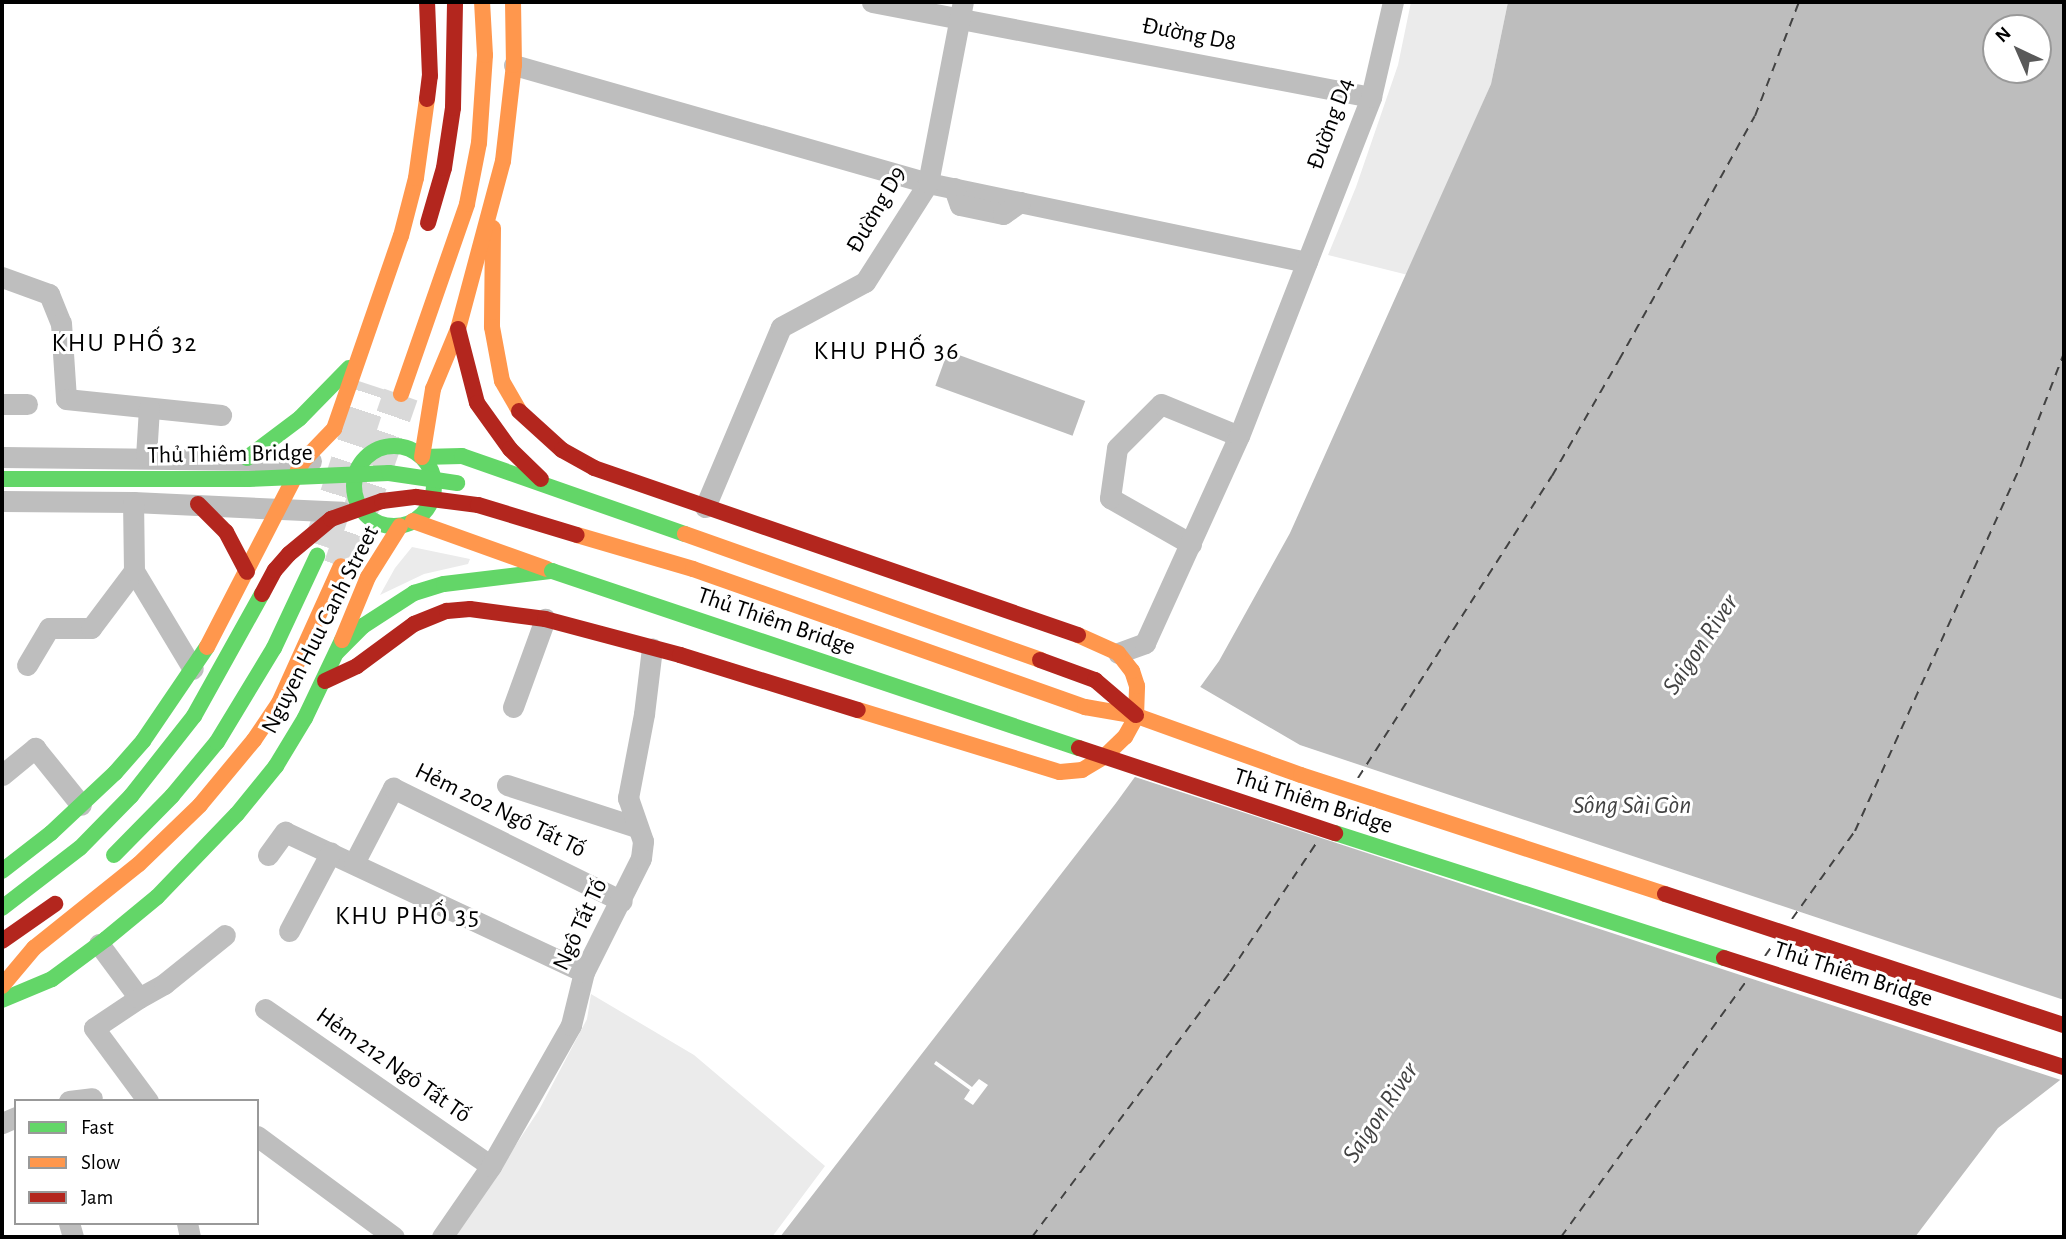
<!DOCTYPE html>
<html>
<head>
<meta charset="utf-8">
<style>
	body { margin:0 }
	#map { position:relative; width:2066px; height:1239px; overflow:hidden; background:#fff; font-family:"Alegreya Sans",sans-serif }
	div>[style] { position:absolute }
	[style*='--x'] { left:calc(var(--x)*1px); top:calc(var(--y)*1px); width:calc(var(--w)*1px); rotate:calc(var(--a)*1deg) }
	.green>* { inset:0; background:#ebebeb }
	.water>* { inset:0; background:#bdbdbd; transform-origin:0 0 }
	.pier>* { inset:0; background:#fff }
	.ferry>* { height:2px; margin-top:-1px; transform-origin:0; background:repeating-linear-gradient(90deg,#424242 0 9px,transparent 0 16px) }
	.primary-tunnel>* { height:35px; margin-top:-17.5px; transform-origin:0; background:repeating-linear-gradient(90deg,#d9d9d9 0 35px,transparent 0 53px) }
	.street>* { height:21px; margin:-10.5px; padding:0 10.5px; transform-origin:10.5px; border-radius:10.5px; background:#bebebe }
	.fast>* { height:16px; margin:-8px; padding:0 8px; transform-origin:8px; border-radius:8px; background:#63d668 }
	.fast>.ring { margin:-8px; padding:0; box-sizing:content-box; background:none; border:16px solid #63d668; border-radius:50% }
	.slow>* { height:16px; margin:-8px; padding:0 8px; transform-origin:8px; border-radius:8px; background:#ff974d }
	.jam>* { height:16px; margin:-8px; padding:0 8px; transform-origin:8px; border-radius:8px; background:#b3261e }
	.fast-bridge>* { height:16px; margin:-8px; padding:0 8px; transform-origin:8px; border-radius:8px; background:#63d668 }
	.slow-bridge>* { height:16px; margin:-8px; padding:0 8px; transform-origin:8px; border-radius:8px; background:#ff974d }
	.jam-bridge>* { height:16px; margin:-8px; padding:0 8px; transform-origin:8px; border-radius:8px; background:#b3261e }
	span { translate:-50% -50%; white-space:nowrap; text-align:center; line-height:1.15; -webkit-text-stroke:6px #fff; paint-order:stroke }
	.street-label { font-size:24px; color:#000 }
	.neighbourhood-label { font-size:26px; color:#000; letter-spacing:2px }
	.water-label { font-size:26px; color:#424242; font-style:italic }
	.frame { position:absolute; inset:0; border:4px solid #000; pointer-events:none }
	.legend { position:absolute; left:14px; top:1099px; width:245px; height:126px; box-sizing:border-box; background:#fff; border:2px solid #999; margin:0; padding:9px 12px; list-style:none; font-size:21px; color:#000 }
	.legend li { display:flex; align-items:center; gap:14px; height:35px }
	.legend b { width:35px; border:2px solid #999 }
	.north { position:absolute; left:1982px; top:14px; width:70px; height:70px; box-sizing:border-box; background:#fff; border:2px solid #999; border-radius:50%; rotate:316deg; font-size:19px; font-weight:700; line-height:28px; text-align:center; color:#000 }
	.north::after { content:''; display:block; margin:auto; width:24px; height:32px; background:#595959; clip-path:polygon(50% 0,100% 100%,50% 72%,0 100%) }
</style>
</head>
<body>
<div id="map">
	<div class="green">
		<i style="clip-path:polygon(1411px 2px,1508px 2px,1491px 84px,1408px 275px,1328px 255px,1356px 187px,1398px 65px)"></i>
		<i style="clip-path:polygon(412px 547px,470px 559px,468px 564px,424px 574px,380px 595px,395px 568px)"></i>
		<i style="clip-path:polygon(591px 994px,694px 1055px,825px 1166px,772px 1237px,455px 1237px,539px 1110px,587px 1019px)"></i>
	</div>
	<div class="water">
		<i style="clip-path:polygon(evenodd,1508px 2px,2064px 2px,2064px 1077px,1998px 1128px,1915px 1237px,780px 1237px,1116px 803px,1219px 661px,1290px 533px,1491px 84px,1508px 2px,1996px 28px,2038px 28px,2038px 70px,1996px 70px,1996px 28px)"></i>
		<i style="left:948px;top:351px;width:146px;height:37px;rotate:20deg"></i>
	</div>
	<div class="pier">
		<i style="clip-path:polygon(1197px 685px,1300px 745px,2064px 1000px,2064px 1081px,1132px 776px)"></i>
		<i style="clip-path:polygon(936px 1061px,972px 1087px,979px 1079px,988px 1085px,973px 1105px,964px 1099px,970px 1090px,934px 1064px)"></i>
	</div>
	<div class="ferry">
		<i style="--x:1358;--y:778;--w:359;--a:-57.3"></i>
		<i style="--x:1552;--y:476;--w:134;--a:-60"></i>
		<i style="--x:1619;--y:360;--w:279;--a:-60.9"></i>
		<i style="--x:1755;--y:116;--w:122;--a:-68.9"></i>
		<i style="--x:1334;--y:817;--w:15;--a:-58"></i>
		<i style="--x:1792;--y:919;--w:108;--a:-54.4"></i>
		<i style="--x:1855;--y:831;--w:402;--a:-65.6"></i>
		<i style="--x:2021;--y:465;--w:120;--a:-69"></i>
		<i style="--x:1765;--y:956;--w:12;--a:-55"></i>
		<i style="--x:1032;--y:1237;--w:331;--a:-53.2"></i>
		<i style="--x:1230;--y:972;--w:156;--a:-56.2"></i>
		<i style="--x:1561;--y:1237;--w:317;--a:-54.1"></i>
	</div>
	<div class="primary-tunnel">
		<i style="--x:321;--y:545;--w:168;--a:-72"></i>
		<i style="--x:341;--y:566;--w:182;--a:-70.8"></i>
	</div>
	<div class="street">
		<i style="--x:872;--y:2;--w:508;--a:10.78"></i>
		<i style="--x:514;--y:65;--w:430;--a:15.9"></i>
		<i style="--x:928;--y:183;--w:387;--a:11.8"></i>
		<i style="--x:954;--y:188;--w:18;--a:71"></i>
		<i style="--x:960;--y:205;--w:44;--a:11.8"></i>
		<i style="--x:1003;--y:214;--w:21;--a:-35"></i>
		<i style="--x:2;--y:277;--w:50;--a:19.9"></i>
		<i style="--x:49;--y:294;--w:31;--a:68"></i>
		<i style="--x:61;--y:323;--w:76;--a:86.2"></i>
		<i style="--x:66;--y:399;--w:156;--a:5.9"></i>
		<i style="--x:2;--y:404;--w:25;--a:0"></i>
		<i style="--x:2;--y:457;--w:309;--a:0.7"></i>
		<i style="--x:146;--y:457;--w:49;--a:-86.5"></i>
		<i style="--x:2;--y:501;--w:131;--a:0.4"></i>
		<i style="--x:133;--y:502;--w:209;--a:2.7"></i>
		<i style="--x:705;--y:507;--w:195;--a:-67.1"></i>
		<i style="--x:781;--y:327;--w:95;--a:-28.2"></i>
		<i style="--x:865;--y:282;--w:117;--a:-57.5"></i>
		<i style="--x:928;--y:183;--w:184;--a:-79.1"></i>
		<i style="--x:1191;--y:544;--w:93;--a:-150.4"></i>
		<i style="--x:1110;--y:498;--w:50;--a:-82"></i>
		<i style="--x:1117;--y:448;--w:62;--a:-45"></i>
		<i style="--x:1161;--y:404;--w:84;--a:22.3"></i>
		<i style="--x:134;--y:571;--w:114;--a:59"></i>
		<i style="--x:1118;--y:653;--w:29;--a:-20"></i>
		<i style="--x:1145;--y:643;--w:227;--a:-65.6"></i>
		<i style="--x:1239;--y:436;--w:364;--a:-68.7"></i>
		<i style="--x:1371;--y:97;--w:98;--a:-77"></i>
		<i style="--x:27;--y:665;--w:43;--a:-59.3"></i>
		<i style="--x:49;--y:628;--w:42;--a:0"></i>
		<i style="--x:91;--y:628;--w:71;--a:-53"></i>
		<i style="--x:134;--y:571;--w:69;--a:-90.8"></i>
		<i style="--x:513;--y:707;--w:94;--a:-70"></i>
		<i style="--x:2;--y:775;--w:43;--a:-39.3"></i>
		<i style="--x:35;--y:748;--w:73;--a:51.1"></i>
		<i style="--x:507;--y:785;--w:136;--a:18"></i>
		<i style="--x:268;--y:855;--w:29;--a:-54"></i>
		<i style="--x:285;--y:832;--w:330;--a:25.1"></i>
		<i style="--x:354;--y:863;--w:85;--a:-62.5"></i>
		<i style="--x:393;--y:788;--w:255;--a:26.3"></i>
		<i style="--x:289;--y:931;--w:89;--a:-62"></i>
		<i style="--x:99;--y:944;--w:67;--a:53.5"></i>
		<i style="--x:139;--y:998;--w:54;--a:146.3"></i>
		<i style="--x:94;--y:1028;--w:91;--a:53.5"></i>
		<i style="--x:139;--y:998;--w:29;--a:-29"></i>
		<i style="--x:164;--y:984;--w:78;--a:-38.8"></i>
		<i style="--x:265;--y:1009;--w:275;--a:34.8"></i>
		<i style="--x:69;--y:1101;--w:23;--a:-7"></i>
		<i style="--x:2;--y:1123;--w:15;--a:-23"></i>
		<i style="--x:257;--y:1136;--w:170;--a:36.4"></i>
		<i style="--x:69;--y:1223;--w:15;--a:74"></i>
		<i style="--x:187;--y:1223;--w:14;--a:78"></i>
		<i style="--x:442;--y:1237;--w:86;--a:-55.4"></i>
		<i style="--x:491;--y:1166;--w:162;--a:-60.4"></i>
		<i style="--x:571;--y:1025;--w:55;--a:-76.2"></i>
		<i style="--x:584;--y:972;--w:127;--a:-63.4"></i>
		<i style="--x:641;--y:858;--w:17;--a:-83"></i>
		<i style="--x:643;--y:841;--w:46;--a:-109.2"></i>
		<i style="--x:628;--y:798;--w:86;--a:-79.2"></i>
		<i style="--x:644;--y:714;--w:66;--a:-83.1"></i>
	</div>
	<div class="fast">
		<i class="ring" style="left:354px;top:446px;width:64px;height:64px"></i>
		<i style="--x:422;--y:457;--w:40;--a:-1.4"></i>
		<i style="--x:462;--y:456;--w:236;--a:19.3"></i>
		<i style="--x:247;--y:458;--w:66;--a:-37"></i>
		<i style="--x:300;--y:418;--w:70;--a:-45.6"></i>
		<i style="--x:337;--y:652;--w:37;--a:-45"></i>
		<i style="--x:363;--y:626;--w:61;--a:-32.9"></i>
		<i style="--x:414;--y:593;--w:31;--a:-17"></i>
		<i style="--x:444;--y:584;--w:109;--a:-6.9"></i>
		<i style="--x:114;--y:855;--w:83;--a:-45.5"></i>
		<i style="--x:172;--y:796;--w:70;--a:-50.2"></i>
		<i style="--x:217;--y:742;--w:110;--a:-58.8"></i>
		<i style="--x:274;--y:648;--w:102;--a:-64.9"></i>
		<i style="--x:2;--y:871;--w:62;--a:-37.8"></i>
		<i style="--x:51;--y:833;--w:88;--a:-43.2"></i>
		<i style="--x:115;--y:773;--w:43;--a:-48.8"></i>
		<i style="--x:143;--y:741;--w:114;--a:-55.8"></i>
		<i style="--x:2;--y:1000;--w:54;--a:-22.8"></i>
		<i style="--x:52;--y:979;--w:67;--a:-36.5"></i>
		<i style="--x:106;--y:939;--w:66;--a:-39.5"></i>
		<i style="--x:157;--y:897;--w:115;--a:-46.1"></i>
		<i style="--x:237;--y:814;--w:62;--a:-50.9"></i>
		<i style="--x:276;--y:766;--w:56;--a:-58.9"></i>
		<i style="--x:305;--y:718;--w:86;--a:-64.6"></i>
	</div>
	<div class="slow">
		<i style="--x:493;--y:228;--w:99;--a:90.6"></i>
		<i style="--x:492;--y:327;--w:55;--a:79.5"></i>
		<i style="--x:502;--y:381;--w:34;--a:60"></i>
		<i style="--x:401;--y:394;--w:201;--a:-70.8"></i>
		<i style="--x:467;--y:204;--w:62;--a:-78.9"></i>
		<i style="--x:479;--y:143;--w:88;--a:-86.1"></i>
		<i style="--x:485;--y:55;--w:53;--a:-93.2"></i>
		<i style="--x:422;--y:457;--w:69;--a:-80.8"></i>
		<i style="--x:433;--y:389;--w:65;--a:-67.4"></i>
		<i style="--x:458;--y:329;--w:174;--a:-75"></i>
		<i style="--x:503;--y:161;--w:97;--a:-83.5"></i>
		<i style="--x:514;--y:65;--w:63;--a:-90.9"></i>
		<i style="--x:413;--y:521;--w:142;--a:19.7"></i>
		<i style="--x:342;--y:640;--w:68;--a:-67.6"></i>
		<i style="--x:368;--y:577;--w:60;--a:-57.9"></i>
		<i style="--x:207;--y:647;--w:209;--a:-62.7"></i>
		<i style="--x:303;--y:461;--w:45;--a:-45.9"></i>
		<i style="--x:334;--y:429;--w:204;--a:-70.9"></i>
		<i style="--x:401;--y:236;--w:60;--a:-75.5"></i>
		<i style="--x:416;--y:178;--w:80;--a:-82.1"></i>
		<i style="--x:858;--y:710;--w:211;--a:17.1"></i>
		<i style="--x:1060;--y:772;--w:22;--a:-5"></i>
		<i style="--x:1082;--y:770;--w:27;--a:-31"></i>
		<i style="--x:1105;--y:756;--w:28;--a:-44"></i>
		<i style="--x:1125;--y:737;--w:23;--a:-61"></i>
		<i style="--x:1136;--y:717;--w:31;--a:-88"></i>
		<i style="--x:1137;--y:686;--w:16;--a:-108"></i>
		<i style="--x:1132;--y:671;--w:23;--a:-128"></i>
		<i style="--x:1118;--y:653;--w:44;--a:-155.8"></i>
		<i style="--x:1137;--y:716;--w:174;--a:19.8"></i>
		<i style="--x:1301;--y:775;--w:383;--a:18.1"></i>
		<i style="--x:2;--y:986;--w:50;--a:-49.9"></i>
		<i style="--x:34;--y:948;--w:134;--a:-38.7"></i>
		<i style="--x:139;--y:864;--w:85;--a:-44"></i>
		<i style="--x:200;--y:805;--w:85;--a:-50.3"></i>
		<i style="--x:254;--y:740;--w:45;--a:-56"></i>
		<i style="--x:279;--y:703;--w:150;--a:-65.7"></i>
	</div>
	<div class="jam">
		<i style="--x:427;--y:99;--w:23;--a:-83"></i>
		<i style="--x:430;--y:76;--w:74;--a:-92.3"></i>
		<i style="--x:428;--y:223;--w:57;--a:-73.8"></i>
		<i style="--x:444;--y:168;--w:61;--a:-81.5"></i>
		<i style="--x:453;--y:108;--w:106;--a:-88.9"></i>
		<i style="--x:458;--y:329;--w:76;--a:75.6"></i>
		<i style="--x:477;--y:403;--w:57;--a:54.3"></i>
		<i style="--x:510;--y:449;--w:43;--a:44.1"></i>
		<i style="--x:519;--y:411;--w:58;--a:42.2"></i>
		<i style="--x:562;--y:450;--w:37;--a:29"></i>
		<i style="--x:594;--y:468;--w:512;--a:19.04"></i>
		<i style="--x:198;--y:504;--w:40;--a:45"></i>
		<i style="--x:226;--y:532;--w:45;--a:62.3"></i>
		<i style="--x:325;--y:681;--w:35;--a:-25"></i>
		<i style="--x:357;--y:666;--w:71;--a:-36.4"></i>
		<i style="--x:414;--y:624;--w:35;--a:-22"></i>
		<i style="--x:447;--y:611;--w:23;--a:-5"></i>
		<i style="--x:470;--y:609;--w:76;--a:7.6"></i>
		<i style="--x:545;--y:619;--w:140;--a:14.9"></i>
		<i style="--x:680;--y:655;--w:186;--a:17.2"></i>
		<i style="--x:1665;--y:894;--w:420;--a:18.2"></i>
		<i style="--x:2;--y:941;--w:65;--a:-34.9"></i>
	</div>
	<div class="fast-bridge">
		<i style="--x:2;--y:479;--w:246;--a:0"></i>
		<i style="--x:248;--y:479;--w:141;--a:-2.4"></i>
		<i style="--x:389;--y:473;--w:69;--a:8.4"></i>
		<i style="--x:552;--y:571;--w:556;--a:18.57"></i>
		<i style="--x:1335;--y:833;--w:409;--a:17.8"></i>
		<i style="--x:2;--y:908;--w:98;--a:-37.6"></i>
		<i style="--x:80;--y:848;--w:73;--a:-45.6"></i>
		<i style="--x:131;--y:796;--w:102;--a:-51.8"></i>
		<i style="--x:194;--y:716;--w:140;--a:-60.9"></i>
	</div>
	<div class="slow-bridge">
		<i style="--x:685;--y:534;--w:377;--a:19.5"></i>
		<i style="--x:577;--y:535;--w:121;--a:16.3"></i>
		<i style="--x:693;--y:569;--w:416;--a:19.4"></i>
		<i style="--x:1085;--y:707;--w:53;--a:9.8"></i>
	</div>
	<div class="jam-bridge">
		<i style="--x:262;--y:594;--w:27;--a:-62"></i>
		<i style="--x:275;--y:570;--w:21;--a:-49"></i>
		<i style="--x:289;--y:554;--w:55;--a:-39.8"></i>
		<i style="--x:331;--y:519;--w:54;--a:-19.4"></i>
		<i style="--x:382;--y:501;--w:34;--a:-7"></i>
		<i style="--x:416;--y:497;--w:63;--a:7.4"></i>
		<i style="--x:478;--y:505;--w:103;--a:16.9"></i>
		<i style="--x:1040;--y:660;--w:59;--a:20"></i>
		<i style="--x:1095;--y:680;--w:54;--a:40.5"></i>
		<i style="--x:1079;--y:748;--w:270;--a:18.4"></i>
		<i style="--x:1724;--y:958;--w:357;--a:17.8"></i>
	</div>
	<div class="street-label">
		<span style="left:1189px;top:35px;rotate:11deg">Đường D8</span>
		<span style="left:1331px;top:124px;rotate:-70deg">Đường D4</span>
		<span style="left:877px;top:210px;rotate:-60deg">Đường D9</span>
		<span style="left:230px;top:455px;rotate:-1deg">Thủ Thiêm Bridge</span>
		<span style="left:776px;top:622px;rotate:19deg">Thủ Thiêm Bridge</span>
		<span style="left:321px;top:630px;rotate:-63deg">Nguyen Huu Canh Street</span>
		<span style="left:1313px;top:802px;rotate:18deg">Thủ Thiêm Bridge</span>
		<span style="left:500px;top:811px;rotate:26deg">Hẻm 202 Ngô Tất Tố</span>
		<span style="left:581px;top:925px;rotate:-65deg">Ngô Tất Tố</span>
		<span style="left:1853px;top:975px;rotate:18deg">Thủ Thiêm Bridge</span>
		<span style="left:393px;top:1066px;rotate:35deg">Hẻm 212 Ngô Tất Tố</span>
	</div>
	<div class="neighbourhood-label">
		<span style="left:125px;top:344px">KHU PHỐ 32</span>
		<span style="left:887px;top:352px">KHU PHỐ 36</span>
		<span style="left:408px;top:917px">KHU PHỐ 35</span>
	</div>
	<div class="water-label">
		<span style="left:1701px;top:645px;rotate:-56deg">Saigon River</span>
		<span style="left:1632px;top:806px">Sông Sài Gòn</span>
		<span style="left:1381px;top:1113px;rotate:-56deg">Saigon River</span>
	</div>
	<div class="frame"></div>
	<ul class="legend">
	<li><b style="height:9px;background:#63d668"></b>Fast</li>
	<li><b style="height:9px;background:#ff974d"></b>Slow</li>
	<li><b style="height:9px;background:#b3261e"></b>Jam</li>
	</ul>
	<div class="north">N</div>
</div>
</body>
</html>
